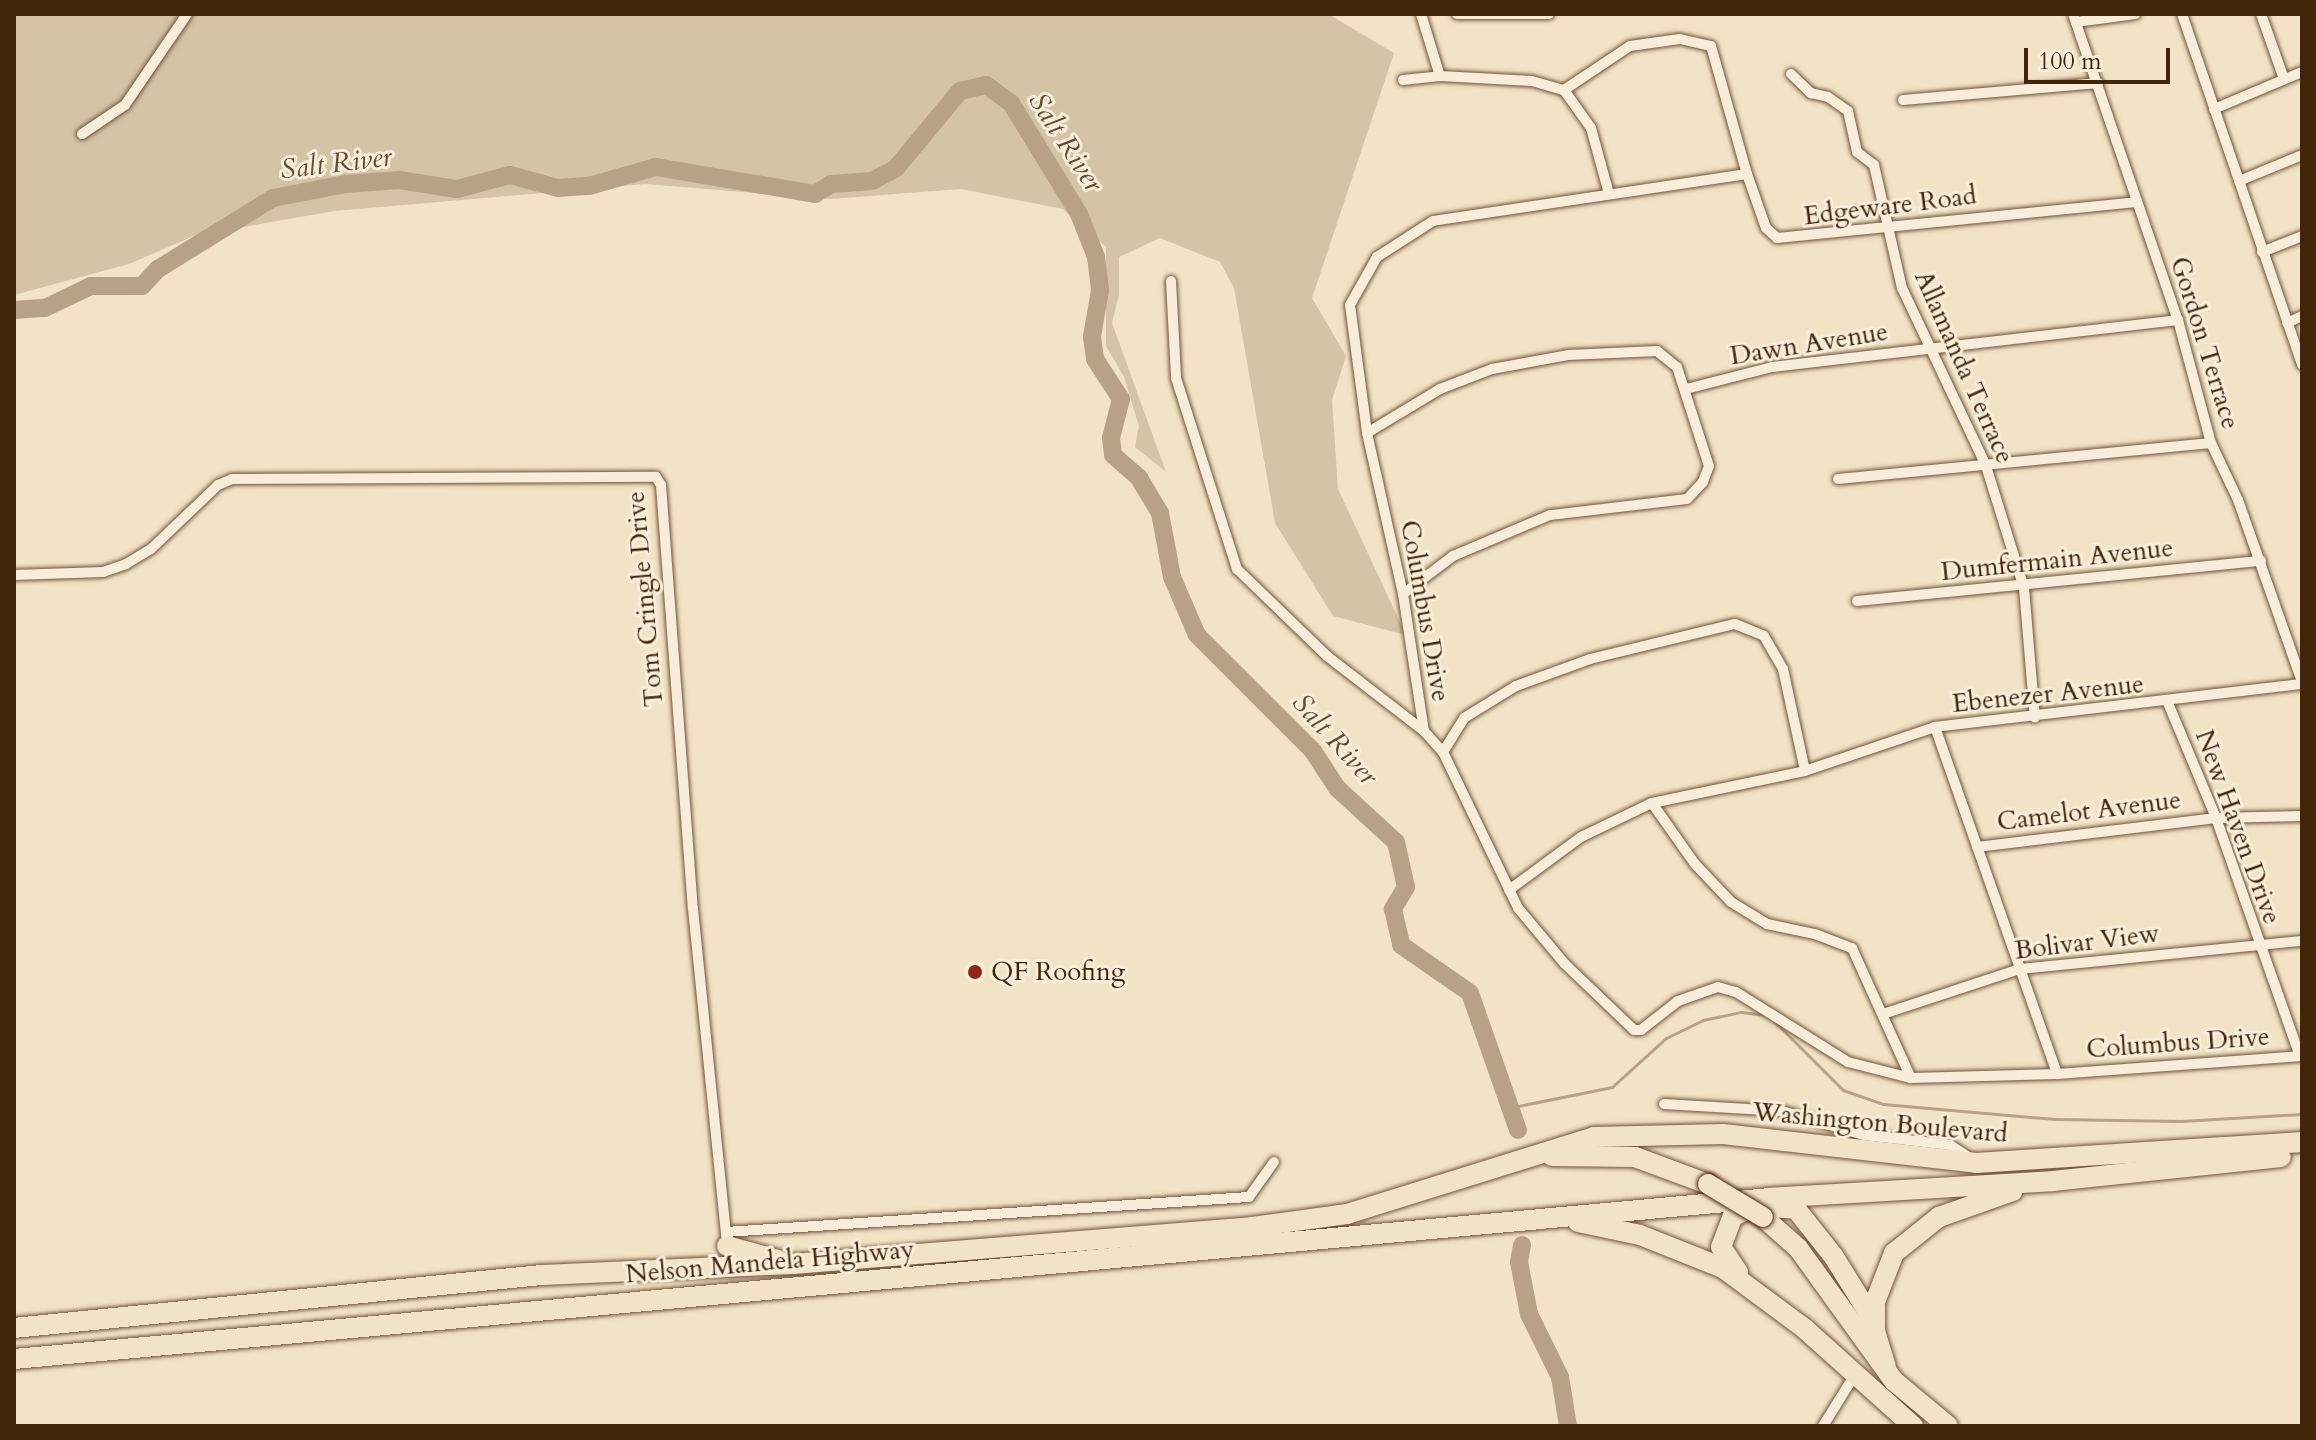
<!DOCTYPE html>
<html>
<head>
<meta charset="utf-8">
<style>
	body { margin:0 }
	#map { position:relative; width:2316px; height:1440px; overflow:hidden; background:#f3e3c6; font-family:Cardo,serif }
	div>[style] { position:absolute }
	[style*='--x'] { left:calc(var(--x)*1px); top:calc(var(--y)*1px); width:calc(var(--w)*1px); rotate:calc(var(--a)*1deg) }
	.green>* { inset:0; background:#d5c3a6 }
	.stream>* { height:3px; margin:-1.5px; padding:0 1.5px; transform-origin:1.5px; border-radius:1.5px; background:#b7a286 }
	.river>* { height:18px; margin:-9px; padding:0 9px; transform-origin:9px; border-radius:9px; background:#b7a286 }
	.roads { filter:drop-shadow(0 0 2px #6e5439) drop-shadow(0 0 2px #6e5439) }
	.street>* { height:10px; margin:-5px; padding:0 5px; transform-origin:5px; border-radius:5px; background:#f7edda }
	.highway>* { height:20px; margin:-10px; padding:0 10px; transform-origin:10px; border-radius:10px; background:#f3e3c6 }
	.bridges { filter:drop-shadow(0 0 2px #42240a) drop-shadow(0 0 2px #42240a) }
	.highway-bridge>* { height:20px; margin:-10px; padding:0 10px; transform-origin:10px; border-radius:10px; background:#f3e3c6 }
	.dots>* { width:22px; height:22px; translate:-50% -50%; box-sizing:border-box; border:4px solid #f7edda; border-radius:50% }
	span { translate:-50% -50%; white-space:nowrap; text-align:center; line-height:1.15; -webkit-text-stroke:6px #f7edda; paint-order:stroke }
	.street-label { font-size:26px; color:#42240a }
	.poi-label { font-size:26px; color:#42240a }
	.left { translate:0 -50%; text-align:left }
	.water-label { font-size:28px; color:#654a2f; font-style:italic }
	.frame { position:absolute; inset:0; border:16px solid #42240a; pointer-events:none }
	.scale { position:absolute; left:2024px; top:48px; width:146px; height:36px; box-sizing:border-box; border:4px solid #42240a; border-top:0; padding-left:10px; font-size:24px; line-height:28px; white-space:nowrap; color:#42240a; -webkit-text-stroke:6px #f7edda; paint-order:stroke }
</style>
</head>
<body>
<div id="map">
	<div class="green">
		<i style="clip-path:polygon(14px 14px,1328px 14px,1394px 53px,1312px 298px,1346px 356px,1332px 400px,1338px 489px,1406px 635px,1333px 616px,1275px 523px,1234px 288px,1220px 262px,1160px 238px,1119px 257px,1119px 295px,1112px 323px,1166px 472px,1135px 447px,1139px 426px,1124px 377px,1106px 346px,1106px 247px,1063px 209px,961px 189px,830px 199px,645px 184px,335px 211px,196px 235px,129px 264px,14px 295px)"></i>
	</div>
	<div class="stream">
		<i style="--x:1774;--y:1021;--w:98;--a:45"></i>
		<i style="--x:1843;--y:1090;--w:42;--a:19.3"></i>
		<i style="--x:1883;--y:1104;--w:173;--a:5"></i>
		<i style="--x:2055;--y:1119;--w:126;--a:0.9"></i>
		<i style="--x:2181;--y:1121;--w:121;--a:-3.3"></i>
		<i style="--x:1513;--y:1107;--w:101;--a:-11.4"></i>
		<i style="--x:1612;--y:1087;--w:73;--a:-42.2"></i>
		<i style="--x:1666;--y:1038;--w:41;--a:-25.9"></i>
		<i style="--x:1703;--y:1020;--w:39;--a:-12"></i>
		<i style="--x:1741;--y:1012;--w:23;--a:7"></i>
	</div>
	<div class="river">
		<i style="--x:14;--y:310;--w:31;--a:-4"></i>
		<i style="--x:45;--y:308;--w:51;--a:-25.6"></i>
		<i style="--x:91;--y:286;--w:51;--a:0"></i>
		<i style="--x:142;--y:286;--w:23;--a:-47"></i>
		<i style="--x:158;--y:269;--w:135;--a:-31.7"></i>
		<i style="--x:273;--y:198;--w:73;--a:-11"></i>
		<i style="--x:345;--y:184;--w:54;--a:-4.2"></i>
		<i style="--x:399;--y:180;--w:59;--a:8.8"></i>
		<i style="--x:457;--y:189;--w:55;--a:-14.8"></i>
		<i style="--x:510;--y:175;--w:50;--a:15.2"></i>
		<i style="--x:558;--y:188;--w:31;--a:-4"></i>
		<i style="--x:589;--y:186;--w:70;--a:-15.8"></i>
		<i style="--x:656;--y:167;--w:161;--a:9.6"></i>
		<i style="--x:815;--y:194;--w:19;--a:-32"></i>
		<i style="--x:831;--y:184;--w:41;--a:-4.2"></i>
		<i style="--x:872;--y:181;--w:27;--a:-28"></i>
		<i style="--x:896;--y:168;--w:100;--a:-50.3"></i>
		<i style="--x:960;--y:91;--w:27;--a:-13"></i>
		<i style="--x:986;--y:85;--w:31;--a:36"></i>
		<i style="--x:1011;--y:103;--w:130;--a:58.5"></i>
		<i style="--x:1079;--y:214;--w:46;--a:68.4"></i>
		<i style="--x:1096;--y:257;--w:33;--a:83"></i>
		<i style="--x:1100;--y:290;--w:48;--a:99.7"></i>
		<i style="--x:1092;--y:337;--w:22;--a:82"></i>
		<i style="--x:1095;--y:359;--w:48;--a:57"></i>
		<i style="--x:1121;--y:399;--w:40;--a:104.4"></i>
		<i style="--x:1111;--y:438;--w:17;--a:83"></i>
		<i style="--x:1113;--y:455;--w:35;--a:41"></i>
		<i style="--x:1139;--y:478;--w:41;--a:59"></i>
		<i style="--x:1160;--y:513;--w:65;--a:79.4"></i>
		<i style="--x:1172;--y:577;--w:63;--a:66.7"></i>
		<i style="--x:1197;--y:635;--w:164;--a:45"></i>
		<i style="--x:1313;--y:751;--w:44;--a:57"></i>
		<i style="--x:1337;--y:788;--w:80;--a:42.5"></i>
		<i style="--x:1396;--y:842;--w:46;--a:77.5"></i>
		<i style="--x:1406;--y:887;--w:26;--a:121"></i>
		<i style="--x:1393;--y:909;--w:37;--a:77"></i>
		<i style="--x:1401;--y:945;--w:84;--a:34.8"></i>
		<i style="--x:1470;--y:993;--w:145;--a:70.7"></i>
		<i style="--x:1522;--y:1245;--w:17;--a:100"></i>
		<i style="--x:1519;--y:1262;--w:53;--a:79.1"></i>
		<i style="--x:1529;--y:1314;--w:70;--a:63.8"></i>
		<i style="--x:1560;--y:1377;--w:50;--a:80.7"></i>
	</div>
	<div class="roads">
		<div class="street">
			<i style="--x:1421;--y:14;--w:65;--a:73"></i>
			<i style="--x:1457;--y:14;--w:92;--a:0"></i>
			<i style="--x:2073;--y:14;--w:324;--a:71.1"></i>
			<i style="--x:2178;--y:320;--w:127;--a:75"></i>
			<i style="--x:2211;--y:443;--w:63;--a:64.7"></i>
			<i style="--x:2238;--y:500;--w:193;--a:70.6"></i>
			<i style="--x:2182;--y:14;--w:371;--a:71.1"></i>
			<i style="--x:2261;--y:14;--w:69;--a:70.5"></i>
			<i style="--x:2076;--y:22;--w:60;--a:-7.7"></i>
			<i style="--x:1791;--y:74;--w:28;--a:44"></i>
			<i style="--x:1811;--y:93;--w:17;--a:13"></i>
			<i style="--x:1828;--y:97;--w:24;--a:35"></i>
			<i style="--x:1848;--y:111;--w:42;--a:77.6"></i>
			<i style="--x:1857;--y:152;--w:21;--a:37"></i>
			<i style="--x:1874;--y:165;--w:126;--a:77.2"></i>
			<i style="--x:1902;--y:288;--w:197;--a:64.7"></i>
			<i style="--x:1986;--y:466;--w:128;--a:72.7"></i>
			<i style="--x:2024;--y:588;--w:130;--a:85.2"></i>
			<i style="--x:1403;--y:80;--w:37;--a:-6"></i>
			<i style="--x:1440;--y:76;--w:92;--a:3.1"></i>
			<i style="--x:1532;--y:81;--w:33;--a:16"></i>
			<i style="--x:1564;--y:90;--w:47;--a:54.6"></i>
			<i style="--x:1591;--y:128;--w:68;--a:74.7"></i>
			<i style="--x:1564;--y:90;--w:79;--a:-33.7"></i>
			<i style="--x:1630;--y:46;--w:50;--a:-8"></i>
			<i style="--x:1680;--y:39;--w:32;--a:13"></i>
			<i style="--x:1711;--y:46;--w:133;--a:74.3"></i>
			<i style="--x:1747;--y:174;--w:57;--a:70.6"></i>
			<i style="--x:1766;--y:228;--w:15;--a:42"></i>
			<i style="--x:1777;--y:238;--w:361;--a:-5.7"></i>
			<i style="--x:1903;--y:100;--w:196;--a:-5"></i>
			<i style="--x:2214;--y:109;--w:95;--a:-22.8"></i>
			<i style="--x:82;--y:134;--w:52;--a:-34"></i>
			<i style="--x:125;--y:105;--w:110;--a:-55.7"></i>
			<i style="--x:1747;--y:174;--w:317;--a:171.5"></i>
			<i style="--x:1433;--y:221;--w:67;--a:147.3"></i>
			<i style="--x:1377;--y:257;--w:55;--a:119.4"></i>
			<i style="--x:1350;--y:305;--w:129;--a:82.4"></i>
			<i style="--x:1367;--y:433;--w:165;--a:77.4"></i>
			<i style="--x:1403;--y:594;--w:139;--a:81.3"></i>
			<i style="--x:1424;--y:731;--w:28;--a:48"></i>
			<i style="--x:1443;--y:752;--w:173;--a:64.3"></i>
			<i style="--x:1518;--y:908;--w:73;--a:50"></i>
			<i style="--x:1565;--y:964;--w:95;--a:43.7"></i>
			<i style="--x:1634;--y:1030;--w:7;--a:0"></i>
			<i style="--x:1641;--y:1030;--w:47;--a:-38.1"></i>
			<i style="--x:1678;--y:1001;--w:42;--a:-19.3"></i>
			<i style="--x:1718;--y:987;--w:19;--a:16"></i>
			<i style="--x:1736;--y:992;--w:132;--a:32"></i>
			<i style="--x:1848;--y:1062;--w:65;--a:14.3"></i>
			<i style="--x:1911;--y:1078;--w:146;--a:-1.6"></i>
			<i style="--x:2057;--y:1074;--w:246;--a:-4.2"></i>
			<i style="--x:2239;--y:181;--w:68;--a:-22.4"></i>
			<i style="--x:2262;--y:252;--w:43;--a:-21.8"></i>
			<i style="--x:1171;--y:281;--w:97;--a:87"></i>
			<i style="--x:1176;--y:378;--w:201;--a:72.3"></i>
			<i style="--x:1237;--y:569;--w:125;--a:44"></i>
			<i style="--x:1327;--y:656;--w:123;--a:37.7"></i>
			<i style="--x:2287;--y:323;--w:17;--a:-25"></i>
			<i style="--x:1686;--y:389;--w:89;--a:-14.3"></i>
			<i style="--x:1772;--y:367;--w:409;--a:-6.6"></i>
			<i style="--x:1367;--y:433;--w:85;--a:-31.1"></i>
			<i style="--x:1440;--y:389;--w:56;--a:-21"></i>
			<i style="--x:1492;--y:369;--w:77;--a:-10.4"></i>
			<i style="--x:1568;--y:355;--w:89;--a:-2.6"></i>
			<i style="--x:1657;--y:351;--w:26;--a:39"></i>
			<i style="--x:1677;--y:367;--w:104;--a:72.1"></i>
			<i style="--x:1709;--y:466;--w:17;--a:111"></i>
			<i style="--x:1703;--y:482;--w:23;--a:133"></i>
			<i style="--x:1687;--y:499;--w:138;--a:173.3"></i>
			<i style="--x:1550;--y:515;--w:105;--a:157.1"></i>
			<i style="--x:1453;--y:556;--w:63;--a:142.8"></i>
			<i style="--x:1838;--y:479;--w:375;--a:-5.5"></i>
			<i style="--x:14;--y:575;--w:89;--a:-1.9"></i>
			<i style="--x:103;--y:572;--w:24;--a:-19"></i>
			<i style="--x:126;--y:564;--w:29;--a:-31"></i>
			<i style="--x:151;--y:549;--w:93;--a:-43.7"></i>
			<i style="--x:218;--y:485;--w:15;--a:-23"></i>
			<i style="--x:232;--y:479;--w:424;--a:-0.3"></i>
			<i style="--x:656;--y:477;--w:9;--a:58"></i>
			<i style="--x:661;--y:485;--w:425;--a:85.7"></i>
			<i style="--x:693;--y:909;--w:339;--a:84.2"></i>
			<i style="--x:1857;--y:601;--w:406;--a:-5.7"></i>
			<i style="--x:2168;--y:703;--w:125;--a:67.3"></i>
			<i style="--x:2216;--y:818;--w:252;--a:70.6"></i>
			<i style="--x:1935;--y:727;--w:368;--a:70.6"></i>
			<i style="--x:1443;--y:752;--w:40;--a:-58"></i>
			<i style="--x:1464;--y:718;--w:61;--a:-31.6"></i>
			<i style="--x:1516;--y:686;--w:79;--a:-20"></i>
			<i style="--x:1590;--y:659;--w:149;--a:-13.6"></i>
			<i style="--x:1735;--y:624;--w:31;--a:22"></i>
			<i style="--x:1764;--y:636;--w:38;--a:60"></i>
			<i style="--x:1783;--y:669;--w:104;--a:77.8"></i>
			<i style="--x:1652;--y:803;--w:75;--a:54.8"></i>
			<i style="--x:1695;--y:864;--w:52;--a:46.5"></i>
			<i style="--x:1731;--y:902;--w:42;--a:31.4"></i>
			<i style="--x:1767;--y:924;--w:49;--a:11.8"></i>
			<i style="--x:1815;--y:934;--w:40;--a:21"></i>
			<i style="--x:1852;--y:948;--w:143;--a:65.6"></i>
			<i style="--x:1977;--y:847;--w:241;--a:-6.9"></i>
			<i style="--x:2216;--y:818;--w:86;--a:-1.3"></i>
			<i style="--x:1509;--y:890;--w:89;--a:-36.4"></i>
			<i style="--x:1581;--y:837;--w:79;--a:-25.6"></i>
			<i style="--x:1652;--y:803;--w:156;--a:-11.8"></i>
			<i style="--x:1805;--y:771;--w:137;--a:-18.7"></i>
			<i style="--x:1935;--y:727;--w:370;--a:-6.7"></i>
			<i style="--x:1883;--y:1014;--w:144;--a:-18.2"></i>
			<i style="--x:2020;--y:969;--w:283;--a:-5.7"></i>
			<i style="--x:1664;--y:1104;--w:118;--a:3.4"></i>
			<i style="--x:1782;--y:1111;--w:85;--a:16.3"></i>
			<i style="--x:1864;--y:1135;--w:87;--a:6.6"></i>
			<i style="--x:1950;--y:1145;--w:24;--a:33"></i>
			<i style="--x:726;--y:1232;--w:524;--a:-3.83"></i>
			<i style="--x:1249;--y:1197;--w:43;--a:-54.5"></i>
			<i style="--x:1823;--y:1426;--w:59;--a:-58.2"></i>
		</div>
		<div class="highway">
			<i style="--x:1552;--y:1156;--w:83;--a:0.7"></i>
			<i style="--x:1635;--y:1157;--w:78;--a:20.3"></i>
			<i style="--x:1763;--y:1217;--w:47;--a:41.5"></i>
			<i style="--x:1798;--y:1248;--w:164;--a:54.2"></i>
			<i style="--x:1894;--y:1381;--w:70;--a:39.8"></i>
			<i style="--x:1578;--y:1222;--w:63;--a:11.8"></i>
			<i style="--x:1640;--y:1235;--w:89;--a:21.7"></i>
			<i style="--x:1723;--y:1268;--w:102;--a:36.6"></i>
			<i style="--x:1805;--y:1329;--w:145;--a:41.9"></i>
			<i style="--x:727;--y:1246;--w:53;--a:15.4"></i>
			<i style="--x:1738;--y:1272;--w:30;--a:-124"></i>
			<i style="--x:1721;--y:1247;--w:33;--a:-69"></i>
			<i style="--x:1733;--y:1216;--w:26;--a:-23"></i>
			<i style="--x:1757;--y:1206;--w:39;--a:4"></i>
			<i style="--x:1796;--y:1209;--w:61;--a:51.6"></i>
			<i style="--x:1834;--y:1257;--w:78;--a:58.2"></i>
			<i style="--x:14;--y:1328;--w:530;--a:-5.74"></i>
			<i style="--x:541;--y:1275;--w:252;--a:-2.5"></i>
			<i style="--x:793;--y:1264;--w:460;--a:-4.6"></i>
			<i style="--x:1252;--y:1227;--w:96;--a:-7.8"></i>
			<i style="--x:1347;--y:1214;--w:259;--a:-17.3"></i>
			<i style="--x:1594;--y:1137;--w:129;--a:-1.3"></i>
			<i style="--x:1723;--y:1134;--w:255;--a:6.5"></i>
			<i style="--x:1976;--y:1163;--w:327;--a:-3.7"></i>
			<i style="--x:14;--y:1359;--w:1762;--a:-5.24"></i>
			<i style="--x:1769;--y:1198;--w:285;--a:-3.4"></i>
			<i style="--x:2053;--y:1181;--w:229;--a:-6"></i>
			<i style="--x:1886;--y:1367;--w:39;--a:-107"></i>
			<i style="--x:1875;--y:1330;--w:28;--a:-90"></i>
			<i style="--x:1875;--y:1302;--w:53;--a:-68.8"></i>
			<i style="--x:1894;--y:1253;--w:58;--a:-38.7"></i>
			<i style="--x:1939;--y:1217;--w:78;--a:-19.4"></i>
		</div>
	</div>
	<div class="bridges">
		<div class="highway-bridge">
			<i style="--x:1708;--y:1184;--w:64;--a:31"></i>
		</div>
	</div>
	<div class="dots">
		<i style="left:975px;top:972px;background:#8f2418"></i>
	</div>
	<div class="street-label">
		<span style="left:1890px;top:206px;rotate:-7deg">Edgeware Road</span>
		<span style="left:2205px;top:343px;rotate:73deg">Gordon Terrace</span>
		<span style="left:1809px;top:344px;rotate:-9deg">Dawn Avenue</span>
		<span style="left:1964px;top:367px;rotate:66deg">Allamanda Terrace</span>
		<span style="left:2057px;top:560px;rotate:-6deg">Dumfermain Avenue</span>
		<span style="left:645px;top:599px;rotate:-95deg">Tom Cringle Drive</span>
		<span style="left:1425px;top:611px;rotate:80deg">Columbus Drive</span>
		<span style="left:2048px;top:694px;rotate:-6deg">Ebenezer Avenue</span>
		<span style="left:2089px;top:811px;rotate:-7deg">Camelot Avenue</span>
		<span style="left:2238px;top:827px;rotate:70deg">New Haven Drive</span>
		<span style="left:2087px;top:942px;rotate:-7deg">Bolivar View</span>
		<span style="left:2178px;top:1043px;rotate:-4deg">Columbus Drive</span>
		<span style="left:1880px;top:1123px;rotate:5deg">Washington Boulevard</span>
		<span style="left:770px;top:1262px;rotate:-5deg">Nelson Mandela Highway</span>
	</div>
	<div class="poi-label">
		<span class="left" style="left:991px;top:972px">QF Roofing</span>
	</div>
	<div class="water-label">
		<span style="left:1066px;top:142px;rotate:57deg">Salt River</span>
		<span style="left:336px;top:163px;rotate:-7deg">Salt River</span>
		<span style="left:1335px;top:739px;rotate:48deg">Salt River</span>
	</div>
	<div class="frame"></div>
	<div class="scale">100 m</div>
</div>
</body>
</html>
